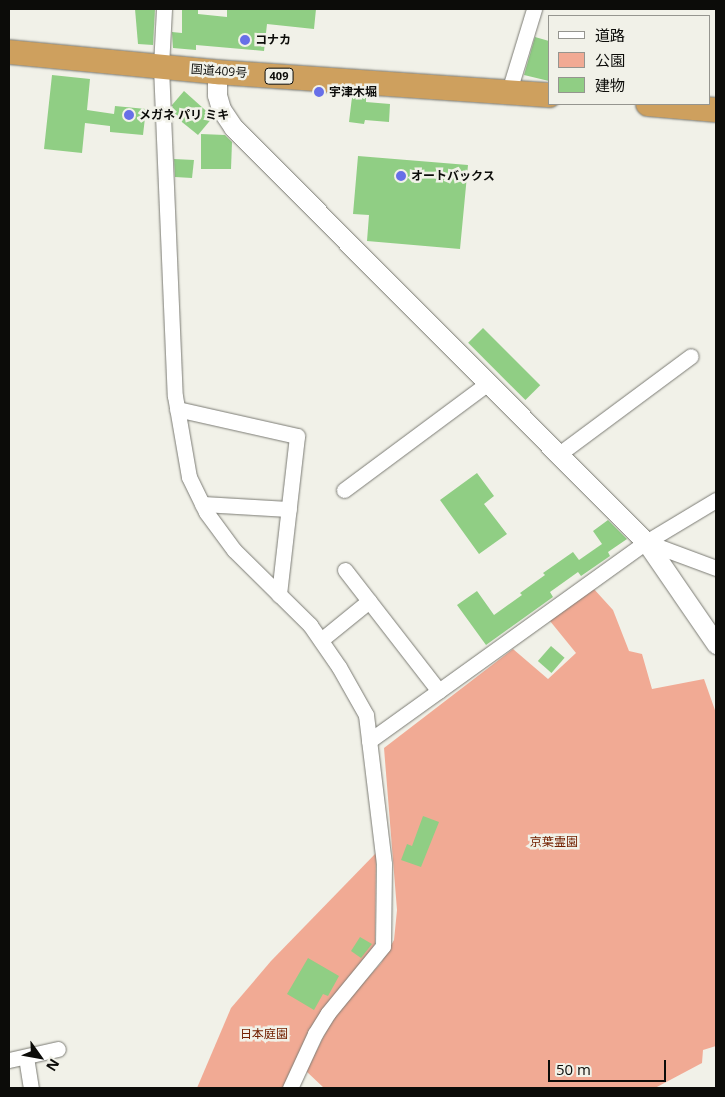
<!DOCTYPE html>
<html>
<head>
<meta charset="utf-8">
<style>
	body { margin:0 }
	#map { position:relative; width:725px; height:1097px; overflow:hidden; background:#f1f1e8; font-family:"Open Sans","Noto Sans JP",sans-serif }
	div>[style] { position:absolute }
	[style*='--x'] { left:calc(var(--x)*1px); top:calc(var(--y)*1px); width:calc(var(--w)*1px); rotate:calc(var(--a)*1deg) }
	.green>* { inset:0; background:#f1aa94 }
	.building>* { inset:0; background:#90ce84; transform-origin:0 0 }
	.roads { filter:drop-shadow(0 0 1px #7b7b74) drop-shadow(0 0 1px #7b7b74) }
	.minor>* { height:15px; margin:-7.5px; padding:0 7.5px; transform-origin:7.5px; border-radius:7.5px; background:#fff }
	.tertiary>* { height:19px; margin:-9.5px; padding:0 9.5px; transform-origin:9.5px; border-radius:9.5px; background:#fff }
	.trunk>* { height:24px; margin:-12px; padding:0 12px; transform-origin:12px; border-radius:12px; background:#cea05e }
	.dots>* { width:14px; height:14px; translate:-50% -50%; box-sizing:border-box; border:2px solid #f1f1e8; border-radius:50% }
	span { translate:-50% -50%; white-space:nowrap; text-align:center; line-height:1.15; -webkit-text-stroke:5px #f1f1e8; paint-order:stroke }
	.shield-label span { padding:1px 4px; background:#f1f1e8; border:1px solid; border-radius:4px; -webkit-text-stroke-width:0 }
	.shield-label { font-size:11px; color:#0c0c09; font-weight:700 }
	.poi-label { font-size:12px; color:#0c0c09; font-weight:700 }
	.left { translate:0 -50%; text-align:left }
	.street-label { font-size:12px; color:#0c0c09 }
	.park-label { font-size:12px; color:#722001 }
	.frame { position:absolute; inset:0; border:10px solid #0c0c09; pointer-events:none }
	.legend { position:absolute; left:548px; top:15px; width:162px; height:90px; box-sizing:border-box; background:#f1f1e8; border:1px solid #95958f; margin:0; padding:6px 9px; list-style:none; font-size:15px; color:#0c0c09 }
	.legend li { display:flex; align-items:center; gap:10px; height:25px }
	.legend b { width:25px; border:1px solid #95958f }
	.north { position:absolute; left:15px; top:1032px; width:50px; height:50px; -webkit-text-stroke:4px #f1f1e8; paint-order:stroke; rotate:122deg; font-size:14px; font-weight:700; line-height:20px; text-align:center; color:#0c0c09 }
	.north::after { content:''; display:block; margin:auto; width:18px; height:22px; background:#0c0c09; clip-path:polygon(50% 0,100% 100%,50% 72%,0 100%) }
	.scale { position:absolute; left:548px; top:1060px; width:118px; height:22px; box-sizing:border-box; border:2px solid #0c0c09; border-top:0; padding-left:6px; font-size:15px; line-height:18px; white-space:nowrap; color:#0c0c09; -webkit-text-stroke:4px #f1f1e8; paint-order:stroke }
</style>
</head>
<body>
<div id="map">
	<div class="green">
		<i style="clip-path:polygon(593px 588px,613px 610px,629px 651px,642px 654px,652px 689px,704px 679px,716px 713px,716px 1046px,703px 1050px,702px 1063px,655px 1088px,324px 1088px,306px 1071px,330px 1024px,342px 1006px,381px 963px,394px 940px,397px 910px,384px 748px,513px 649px,548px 679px,576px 653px,550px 621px)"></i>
		<i style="clip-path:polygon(376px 853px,375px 944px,284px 1088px,197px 1088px,231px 1008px,271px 961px)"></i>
	</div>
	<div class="building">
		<i style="clip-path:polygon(135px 9px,155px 9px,153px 45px,138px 44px)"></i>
		<i style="clip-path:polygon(182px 9px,198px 9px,198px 14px,227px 17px,227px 9px,316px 9px,314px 29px,267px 24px,264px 51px,196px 45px,196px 50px,173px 48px,172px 32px,182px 33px)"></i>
		<i style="clip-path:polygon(535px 37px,549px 41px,549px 81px,524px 75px)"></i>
		<i style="clip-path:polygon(52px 75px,90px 79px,87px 110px,114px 114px,115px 106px,146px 109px,143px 135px,110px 132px,110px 126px,85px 123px,82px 153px,44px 149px)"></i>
		<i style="clip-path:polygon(184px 91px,213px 117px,198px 135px,172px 114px,172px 105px)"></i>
		<i style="clip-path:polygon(352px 97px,366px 98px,366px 102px,390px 104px,389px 122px,365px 120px,364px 124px,349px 122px)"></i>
		<i style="clip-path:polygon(201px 134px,225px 135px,232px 142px,231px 169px,201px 169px)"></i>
		<i style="clip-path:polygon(358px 156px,468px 165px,460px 249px,367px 241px,369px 215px,353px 214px)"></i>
		<i style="clip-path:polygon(174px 159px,194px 160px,192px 178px,175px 177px)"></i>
		<i style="left:483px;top:328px;width:81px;height:21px;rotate:45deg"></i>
		<i style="clip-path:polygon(477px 473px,494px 496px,484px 504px,507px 534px,479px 554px,440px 500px)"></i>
		<i style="clip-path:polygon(608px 520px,627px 539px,608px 552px,610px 556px,581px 576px,578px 572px,550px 592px,553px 597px,486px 645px,457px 605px,477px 591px,494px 615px,522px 595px,520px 593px,545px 575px,543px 573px,573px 552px,579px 560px,602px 544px,593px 531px)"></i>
		<i style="left:551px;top:646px;width:18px;height:20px;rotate:41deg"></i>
		<i style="clip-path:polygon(423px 816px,439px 822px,421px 867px,401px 860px,407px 844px,412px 846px)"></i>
		<i style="clip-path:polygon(360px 937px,372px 944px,361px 958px,351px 951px)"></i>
		<i style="clip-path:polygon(308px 958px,339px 976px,328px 996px,323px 994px,314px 1010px,287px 994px)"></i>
	</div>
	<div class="roads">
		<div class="minor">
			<i style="--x:164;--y:9;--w:58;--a:93"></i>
			<i style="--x:161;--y:67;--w:329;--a:87.6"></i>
			<i style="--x:175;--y:396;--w:82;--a:80.2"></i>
			<i style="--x:189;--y:477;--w:39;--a:64"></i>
			<i style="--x:206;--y:512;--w:47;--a:53.6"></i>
			<i style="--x:234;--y:550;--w:107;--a:44.6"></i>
			<i style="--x:310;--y:625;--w:51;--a:55.4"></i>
			<i style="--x:339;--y:667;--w:55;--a:60.6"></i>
			<i style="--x:366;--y:715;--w:150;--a:83.1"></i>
			<i style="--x:384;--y:864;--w:82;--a:90.7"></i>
			<i style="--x:383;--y:946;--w:87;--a:129.4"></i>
			<i style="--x:328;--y:1013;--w:25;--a:122"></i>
			<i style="--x:315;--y:1034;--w:60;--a:114.8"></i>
			<i style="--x:509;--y:91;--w:86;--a:-73"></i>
			<i style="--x:177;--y:409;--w:123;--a:12.7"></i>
			<i style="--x:297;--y:436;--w:160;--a:96.5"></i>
			<i style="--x:559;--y:454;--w:164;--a:-36.6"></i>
			<i style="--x:344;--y:490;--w:179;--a:-36.6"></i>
			<i style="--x:202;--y:504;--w:87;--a:3.3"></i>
			<i style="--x:646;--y:542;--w:75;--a:20.4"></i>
			<i style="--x:345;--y:570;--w:153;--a:52.2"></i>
			<i style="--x:321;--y:640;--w:62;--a:-39.1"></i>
			<i style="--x:369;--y:741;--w:341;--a:-35.7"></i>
			<i style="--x:646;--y:542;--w:82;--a:-31"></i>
			<i style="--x:26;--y:1057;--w:31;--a:81"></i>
			<i style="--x:9;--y:1060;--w:50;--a:-12.7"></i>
		</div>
		<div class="tertiary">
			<i style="--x:217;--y:72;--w:23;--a:90"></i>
			<i style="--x:217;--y:95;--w:15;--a:74"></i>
			<i style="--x:221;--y:109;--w:22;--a:56"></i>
			<i style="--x:233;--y:127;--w:585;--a:45.14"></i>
			<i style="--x:646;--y:542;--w:124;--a:55.5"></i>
		</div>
		<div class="trunk">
			<i style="--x:9;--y:52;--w:209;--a:5.5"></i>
			<i style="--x:217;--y:72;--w:333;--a:4"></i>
			<i style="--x:648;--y:104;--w:68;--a:5"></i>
		</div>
	</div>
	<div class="dots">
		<i style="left:245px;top:40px;background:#676fe8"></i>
		<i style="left:319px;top:92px;background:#676fe8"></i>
		<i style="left:129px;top:115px;background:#676fe8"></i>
		<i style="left:401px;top:176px;background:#676fe8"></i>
	</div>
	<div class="shield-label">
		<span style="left:279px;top:76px">409</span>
	</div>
	<div class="poi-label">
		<span class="left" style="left:255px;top:40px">コナカ</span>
		<span class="left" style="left:329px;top:92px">宇津木堀</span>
		<span class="left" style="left:139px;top:115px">メガネ パリ ミキ</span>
		<span class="left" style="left:411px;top:176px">オートバックス</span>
	</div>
	<div class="street-label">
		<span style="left:219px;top:71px;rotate:4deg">国道409号</span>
	</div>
	<div class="park-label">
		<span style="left:554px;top:842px">京葉霊園</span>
		<span style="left:264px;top:1034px">日本庭園</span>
	</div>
	<div class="frame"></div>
	<ul class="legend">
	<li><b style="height:6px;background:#fff"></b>道路</li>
	<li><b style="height:14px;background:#f1aa94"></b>公園</li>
	<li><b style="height:14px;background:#90ce84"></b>建物</li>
	</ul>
	<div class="north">N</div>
	<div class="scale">50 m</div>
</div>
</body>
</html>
